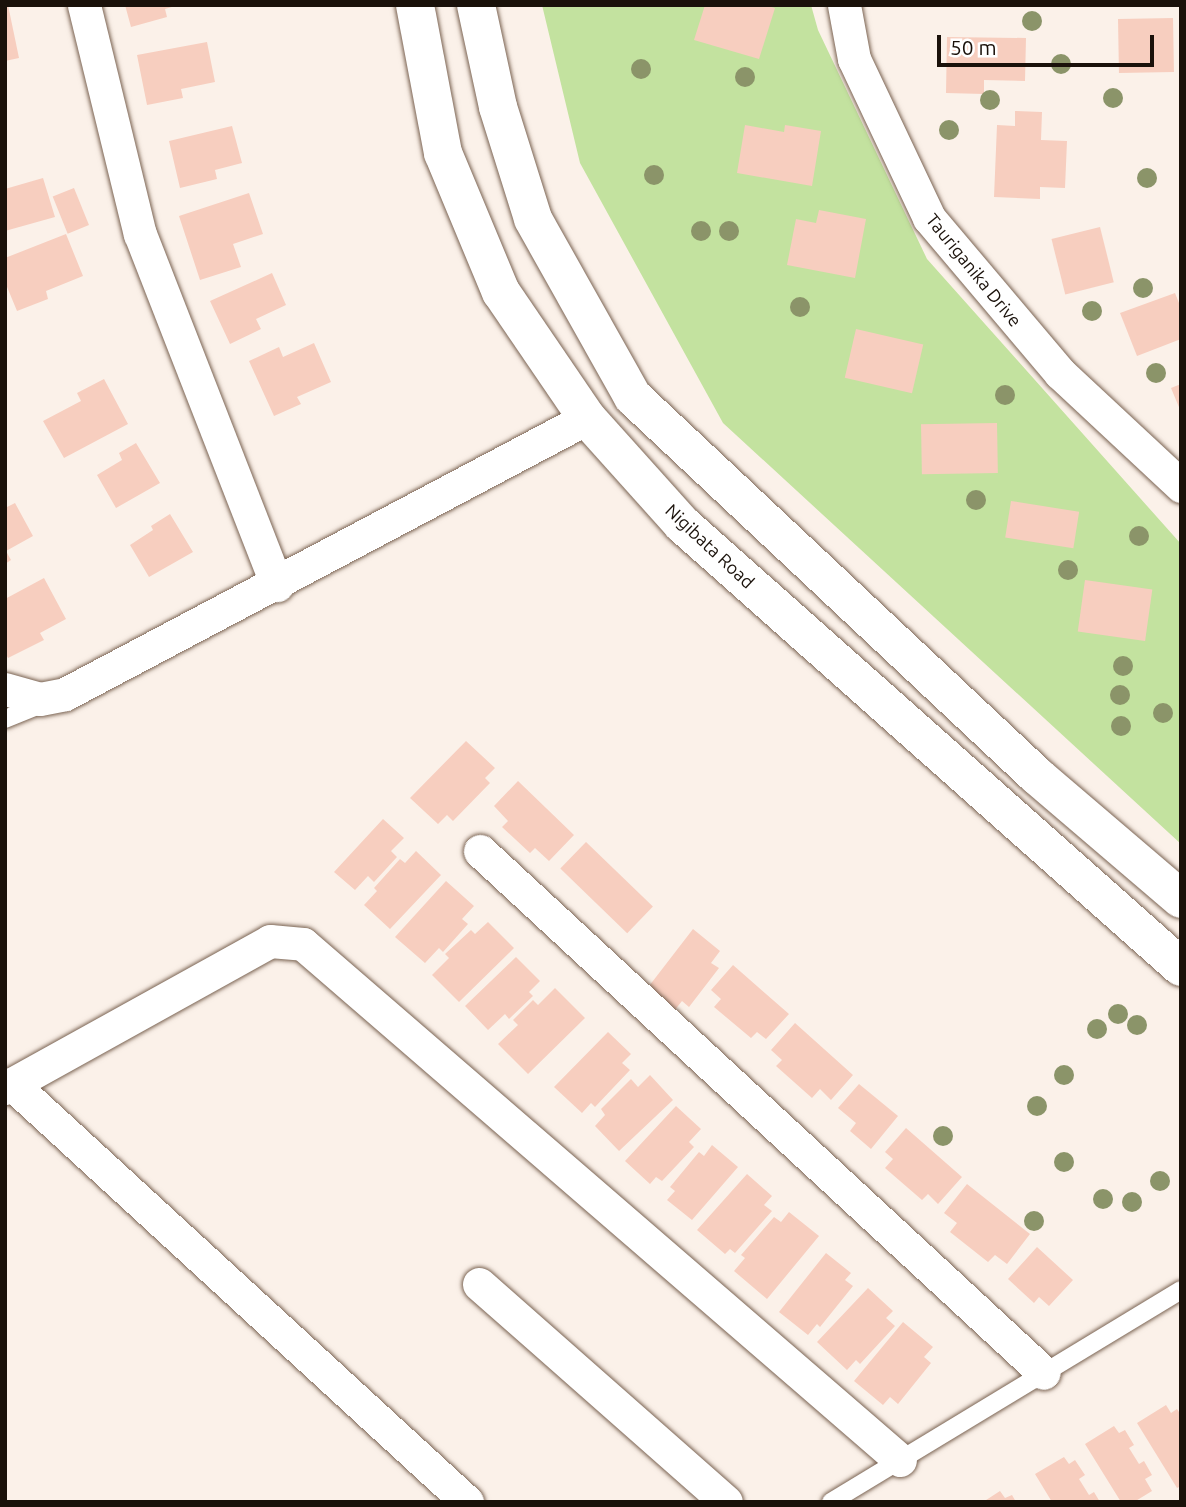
<!DOCTYPE html>
<html>
<head>
<meta charset="utf-8">
<style>
	body { margin:0 }
	#map { position:relative; width:1186px; height:1507px; overflow:hidden; background:#fbf1e9; font-family:Ubuntu,sans-serif }
	div>[style] { position:absolute }
	[style*='--x'] { left:calc(var(--x)*1px); top:calc(var(--y)*1px); width:calc(var(--w)*1px); rotate:calc(var(--a)*1deg) }
	.green>* { inset:0; background:#c3e29f }
	.building>* { inset:0; background:#f7cebf; transform-origin:0 0 }
	.roads { filter:drop-shadow(0 0 2px #7a6352) drop-shadow(0 0 2px #7a6352) }
	.service>* { height:18px; margin:-9px; padding:0 9px; transform-origin:9px; border-radius:9px; background:#fff }
	.minor>* { height:33px; margin:-16.5px; padding:0 16.5px; transform-origin:16.5px; border-radius:16.5px; background:#fff }
	.tertiary>* { height:38px; margin:-19px; padding:0 19px; transform-origin:19px; border-radius:19px; background:#fff }
	.trees>* { width:20px; height:20px; margin:-10px; border-radius:50%; background:#8b9469 }
	span { translate:-50% -50%; white-space:nowrap; text-align:center; line-height:1.15; -webkit-text-stroke:7px #fff; paint-order:stroke }
	.street-label { font-size:18px; color:#1a110a }
	.frame { position:absolute; inset:0; border:7px solid #1a110a; pointer-events:none }
	.scale { position:absolute; left:937px; top:35px; width:217px; height:32px; box-sizing:border-box; border:4px solid #1a110a; border-top:0; padding-left:9px; font-size:21px; line-height:24px; white-space:nowrap; color:#1a110a; -webkit-text-stroke:5px #fff; paint-order:stroke }
</style>
</head>
<body>
<div id="map">
	<div class="green">
		<i style="clip-path:polygon(542px 5px,811px 5px,818px 30px,927px 259px,1181px 544px,1181px 844px,723px 423px,580px 163px)"></i>
	</div>
	<div class="building">
		<i style="clip-path:polygon(8px 5px,19px 58px,5px 61px,5px 6px)"></i>
		<i style="clip-path:polygon(125px 5px,175px 5px,175px 6px,165px 9px,167px 17px,131px 27px)"></i>
		<i style="clip-path:polygon(705px 5px,764px 5px,775px 8px,759px 59px,694px 40px)"></i>
		<i style="left:1173px;top:18px;width:54px;height:55px;rotate:89deg"></i>
		<i style="clip-path:polygon(947px 37px,1026px 38px,1025px 81px,984px 80px,984px 94px,946px 93px)"></i>
		<i style="clip-path:polygon(207px 42px,215px 82px,181px 89px,183px 98px,147px 105px,137px 55px)"></i>
		<i style="clip-path:polygon(1015px 111px,1042px 112px,1041px 140px,1067px 141px,1065px 188px,1040px 187px,1040px 199px,994px 197px,997px 125px,1015px 126px)"></i>
		<i style="clip-path:polygon(745px 125px,784px 132px,785px 125px,821px 131px,812px 186px,737px 173px)"></i>
		<i style="clip-path:polygon(232px 126px,242px 163px,215px 170px,217px 179px,180px 188px,169px 141px)"></i>
		<i style="clip-path:polygon(43px 178px,55px 217px,5px 231px,5px 189px)"></i>
		<i style="left:74px;top:188px;width:40px;height:23px;rotate:68deg"></i>
		<i style="clip-path:polygon(249px 193px,263px 234px,233px 244px,241px 267px,200px 280px,179px 216px)"></i>
		<i style="clip-path:polygon(819px 210px,866px 219px,855px 278px,787px 265px,796px 219px,816px 223px)"></i>
		<i style="left:1100px;top:227px;width:57px;height:50px;rotate:76deg"></i>
		<i style="clip-path:polygon(66px 234px,83px 276px,46px 291px,48px 299px,17px 311px,5px 282px,5px 258px)"></i>
		<i style="clip-path:polygon(272px 273px,286px 305px,256px 319px,261px 329px,230px 344px,210px 301px)"></i>
		<i style="clip-path:polygon(1175px 293px,1181px 308px,1181px 339px,1137px 356px,1120px 313px)"></i>
		<i style="left:856px;top:329px;width:69px;height:50px;rotate:13deg"></i>
		<i style="clip-path:polygon(314px 343px,331px 382px,297px 397px,301px 404px,274px 416px,249px 361px,279px 347px,283px 357px)"></i>
		<i style="clip-path:polygon(104px 379px,128px 424px,64px 458px,43px 421px,81px 401px,77px 393px)"></i>
		<i style="clip-path:polygon(1181px 384px,1181px 412px,1171px 388px)"></i>
		<i style="left:997px;top:423px;width:50px;height:76px;rotate:89deg"></i>
		<i style="clip-path:polygon(136px 443px,160px 483px,116px 508px,97px 475px,122px 460px,119px 453px)"></i>
		<i style="left:1011px;top:501px;width:69px;height:37px;rotate:9deg"></i>
		<i style="clip-path:polygon(15px 503px,33px 536px,6px 551px,11px 560px,5px 564px,5px 508px)"></i>
		<i style="clip-path:polygon(170px 514px,193px 552px,149px 577px,130px 545px,153px 530px,151px 526px)"></i>
		<i style="clip-path:polygon(44px 578px,66px 619px,40px 633px,44px 640px,8px 658px,5px 652px,5px 599px)"></i>
		<i style="left:1085px;top:580px;width:68px;height:52px;rotate:8deg"></i>
		<i style="clip-path:polygon(466px 741px,495px 768px,485px 778px,490px 783px,453px 821px,447px 815px,438px 824px,410px 798px)"></i>
		<i style="clip-path:polygon(518px 781px,574px 835px,549px 861px,535px 848px,530px 853px,502px 827px,508px 821px,494px 806px)"></i>
		<i style="clip-path:polygon(383px 819px,404px 838px,391px 851px,397px 857px,374px 882px,368px 876px,355px 890px,334px 872px)"></i>
		<i style="left:586px;top:842px;width:93px;height:37px;rotate:44deg"></i>
		<i style="clip-path:polygon(416px 851px,441px 875px,390px 929px,364px 905px,377px 891px,374px 888px,400px 859px,405px 863px)"></i>
		<i style="clip-path:polygon(446px 881px,474px 906px,462px 919px,468px 924px,443px 952px,439px 948px,425px 963px,395px 937px)"></i>
		<i style="clip-path:polygon(488px 922px,514px 948px,459px 1002px,432px 975px,449px 958px,445px 954px,471px 930px,475px 934px)"></i>
		<i style="clip-path:polygon(693px 929px,720px 951px,711px 963px,719px 968px,689px 1007px,682px 1001px,674px 1011px,646px 990px)"></i>
		<i style="clip-path:polygon(516px 957px,540px 981px,529px 992px,533px 996px,509px 1019px,505px 1014px,488px 1030px,465px 1006px)"></i>
		<i style="clip-path:polygon(733px 965px,789px 1014px,766px 1039px,757px 1032px,751px 1038px,714px 1007px,721px 999px,711px 990px)"></i>
		<i style="clip-path:polygon(555px 988px,585px 1018px,528px 1074px,498px 1044px,518px 1025px,513px 1020px,533px 1000px,538px 1005px)"></i>
		<i style="clip-path:polygon(795px 1023px,853px 1075px,831px 1100px,820px 1089px,812px 1098px,776px 1066px,782px 1060px,771px 1050px)"></i>
		<i style="clip-path:polygon(608px 1032px,631px 1054px,622px 1063px,630px 1070px,595px 1107px,591px 1103px,582px 1113px,554px 1087px)"></i>
		<i style="clip-path:polygon(650px 1075px,673px 1100px,619px 1151px,595px 1126px,605px 1115px,601px 1109px,631px 1079px,638px 1087px)"></i>
		<i style="clip-path:polygon(859px 1084px,898px 1116px,871px 1149px,850px 1131px,856px 1123px,838px 1108px)"></i>
		<i style="clip-path:polygon(676px 1106px,701px 1129px,689px 1142px,694px 1147px,662px 1181px,656px 1177px,650px 1184px,625px 1161px)"></i>
		<i style="clip-path:polygon(906px 1128px,962px 1177px,938px 1204px,928px 1194px,922px 1200px,885px 1168px,893px 1159px,885px 1152px)"></i>
		<i style="clip-path:polygon(712px 1145px,738px 1167px,692px 1220px,667px 1200px,675px 1191px,670px 1187px,699px 1152px,704px 1156px)"></i>
		<i style="clip-path:polygon(747px 1174px,772px 1196px,764px 1205px,772px 1211px,735px 1253px,730px 1249px,725px 1254px,697px 1230px)"></i>
		<i style="clip-path:polygon(967px 1184px,1030px 1234px,1007px 1264px,995px 1255px,988px 1262px,950px 1232px,957px 1223px,944px 1213px)"></i>
		<i style="clip-path:polygon(789px 1212px,819px 1236px,767px 1299px,734px 1271px,745px 1258px,741px 1255px,774px 1217px,781px 1222px)"></i>
		<i style="clip-path:polygon(1037px 1247px,1073px 1280px,1049px 1306px,1039px 1297px,1034px 1303px,1008px 1279px)"></i>
		<i style="clip-path:polygon(826px 1253px,851px 1273px,845px 1280px,853px 1286px,820px 1327px,817px 1324px,808px 1335px,779px 1312px)"></i>
		<i style="clip-path:polygon(868px 1288px,893px 1311px,886px 1318px,895px 1326px,860px 1364px,856px 1360px,847px 1370px,817px 1342px)"></i>
		<i style="clip-path:polygon(903px 1322px,933px 1347px,924px 1357px,931px 1363px,898px 1404px,890px 1397px,883px 1405px,854px 1381px)"></i>
		<i style="clip-path:polygon(1166px 1405px,1171px 1413px,1177px 1409px,1181px 1415px,1181px 1486px,1177px 1488px,1137px 1423px)"></i>
		<i style="clip-path:polygon(1114px 1426px,1119px 1433px,1125px 1430px,1134px 1445px,1129px 1448px,1139px 1464px,1144px 1461px,1152px 1475px,1145px 1479px,1152px 1491px,1134px 1502px,1121px 1502px,1085px 1444px)"></i>
		<i style="clip-path:polygon(1064px 1457px,1069px 1464px,1075px 1460px,1085px 1475px,1079px 1479px,1089px 1495px,1094px 1492px,1100px 1502px,1052px 1502px,1035px 1474px)"></i>
		<i style="clip-path:polygon(1000px 1491px,1005px 1498px,1012px 1495px,1016px 1502px,983px 1502px)"></i>
	</div>
	<div class="roads">
		<div class="service">
			<i style="--x:5;--y:719;--w:42;--a:-22.3"></i>
			<i style="--x:831;--y:1502;--w:409;--a:-31.2"></i>
		</div>
		<div class="minor">
			<i style="--x:84;--y:5;--w:236;--a:76.3"></i>
			<i style="--x:140;--y:234;--w:377;--a:68.7"></i>
			<i style="--x:844;--y:5;--w:55;--a:79.5"></i>
			<i style="--x:854;--y:59;--w:176;--a:64.7"></i>
			<i style="--x:929;--y:218;--w:203;--a:49.8"></i>
			<i style="--x:1060;--y:373;--w:166;--a:43"></i>
			<i style="--x:5;--y:689;--w:36;--a:16"></i>
			<i style="--x:40;--y:699;--w:25;--a:-11"></i>
			<i style="--x:65;--y:694;--w:590;--a:-27.87"></i>
			<i style="--x:480;--y:851;--w:768;--a:42.79"></i>
			<i style="--x:12;--y:1084;--w:618;--a:42.57"></i>
			<i style="--x:5;--y:1088;--w:303;--a:-29"></i>
			<i style="--x:270;--y:941;--w:33;--a:5"></i>
			<i style="--x:303;--y:944;--w:789;--a:40.84"></i>
			<i style="--x:479;--y:1284;--w:329;--a:41.4"></i>
		</div>
		<div class="tertiary">
			<i style="--x:415;--y:5;--w:151;--a:79.3"></i>
			<i style="--x:443;--y:153;--w:151;--a:67.4"></i>
			<i style="--x:501;--y:292;--w:153;--a:55.7"></i>
			<i style="--x:587;--y:418;--w:142;--a:48.1"></i>
			<i style="--x:682;--y:524;--w:667;--a:41.6"></i>
			<i style="--x:476;--y:5;--w:104;--a:77.8"></i>
			<i style="--x:498;--y:107;--w:117;--a:72.6"></i>
			<i style="--x:533;--y:219;--w:204;--a:60.7"></i>
			<i style="--x:633;--y:397;--w:554;--a:43.17"></i>
			<i style="--x:1037;--y:776;--w:189;--a:40.5"></i>
		</div>
	</div>
	<div class="trees">
		<i style="left:1032px;top:21px"></i>
		<i style="left:1061px;top:64px"></i>
		<i style="left:641px;top:69px"></i>
		<i style="left:745px;top:77px"></i>
		<i style="left:1113px;top:98px"></i>
		<i style="left:990px;top:100px"></i>
		<i style="left:949px;top:130px"></i>
		<i style="left:654px;top:175px"></i>
		<i style="left:1147px;top:178px"></i>
		<i style="left:701px;top:231px"></i>
		<i style="left:729px;top:231px"></i>
		<i style="left:1143px;top:288px"></i>
		<i style="left:800px;top:307px"></i>
		<i style="left:1092px;top:311px"></i>
		<i style="left:1156px;top:373px"></i>
		<i style="left:1005px;top:395px"></i>
		<i style="left:976px;top:500px"></i>
		<i style="left:1139px;top:536px"></i>
		<i style="left:1068px;top:570px"></i>
		<i style="left:1123px;top:666px"></i>
		<i style="left:1120px;top:695px"></i>
		<i style="left:1163px;top:713px"></i>
		<i style="left:1121px;top:726px"></i>
		<i style="left:1118px;top:1014px"></i>
		<i style="left:1137px;top:1025px"></i>
		<i style="left:1097px;top:1029px"></i>
		<i style="left:1064px;top:1075px"></i>
		<i style="left:1037px;top:1106px"></i>
		<i style="left:943px;top:1136px"></i>
		<i style="left:1064px;top:1162px"></i>
		<i style="left:1160px;top:1181px"></i>
		<i style="left:1103px;top:1199px"></i>
		<i style="left:1132px;top:1202px"></i>
		<i style="left:1034px;top:1221px"></i>
	</div>
	<div class="street-label">
		<span style="left:974px;top:270px;rotate:51deg">Tauriganika Drive</span>
		<span style="left:710px;top:546px;rotate:43deg">Nigibata Road</span>
	</div>
	<div class="frame"></div>
	<div class="scale">50 m</div>
</div>
</body>
</html>
